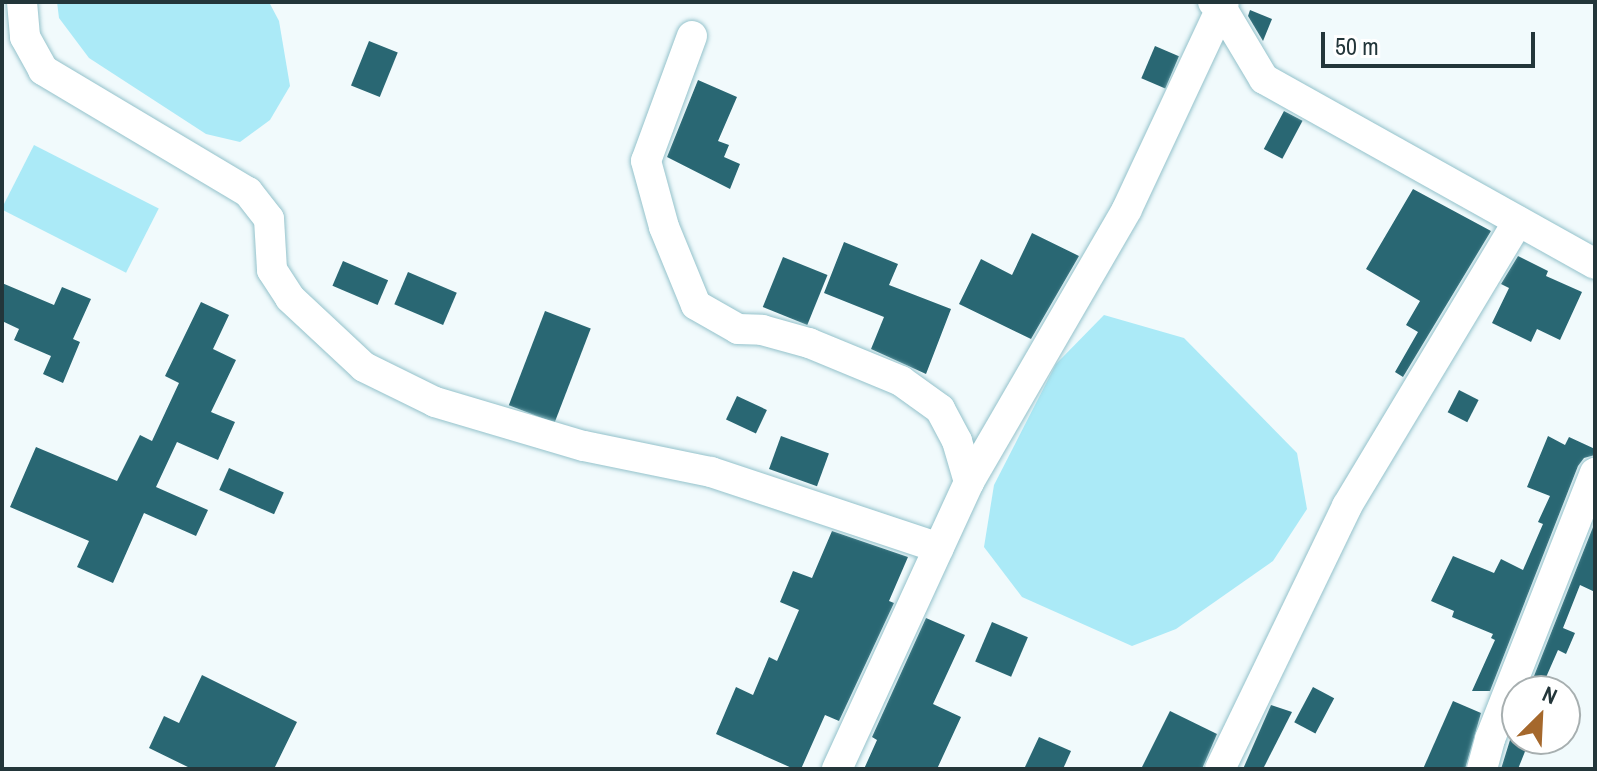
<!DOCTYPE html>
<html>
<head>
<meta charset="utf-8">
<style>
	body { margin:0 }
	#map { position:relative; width:1597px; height:771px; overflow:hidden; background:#f1fafc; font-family:"Archivo Narrow",sans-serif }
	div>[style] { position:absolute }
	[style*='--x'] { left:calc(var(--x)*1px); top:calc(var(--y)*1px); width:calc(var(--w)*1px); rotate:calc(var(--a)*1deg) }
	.water>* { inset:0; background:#abeaf7; transform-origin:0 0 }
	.building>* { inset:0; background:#296773; transform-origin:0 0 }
	.roads { filter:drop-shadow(0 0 2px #94c2cb) drop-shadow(0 0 2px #94c2cb) }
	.minor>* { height:30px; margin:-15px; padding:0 15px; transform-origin:15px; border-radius:15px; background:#fff }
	span { translate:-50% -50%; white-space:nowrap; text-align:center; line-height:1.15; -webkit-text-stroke:8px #fff; paint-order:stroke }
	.frame { position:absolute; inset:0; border:4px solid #23363a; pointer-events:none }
	.north { position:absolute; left:1501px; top:675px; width:80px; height:80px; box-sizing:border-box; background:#fff; border:2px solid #a7afb0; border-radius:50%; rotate:24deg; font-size:22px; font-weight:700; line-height:32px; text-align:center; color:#23363a }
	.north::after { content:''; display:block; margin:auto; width:28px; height:36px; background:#a5682c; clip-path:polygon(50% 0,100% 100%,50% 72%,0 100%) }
	.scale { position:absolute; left:1321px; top:32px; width:214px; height:36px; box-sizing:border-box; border:4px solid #23363a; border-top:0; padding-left:10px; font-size:24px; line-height:28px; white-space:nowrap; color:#23363a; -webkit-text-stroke:6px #fff; paint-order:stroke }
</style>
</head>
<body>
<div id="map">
	<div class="water">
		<i style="clip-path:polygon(57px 2px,269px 2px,279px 21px,290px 86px,270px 120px,240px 142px,206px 134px,89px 58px,59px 18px)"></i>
		<i style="left:34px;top:145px;width:140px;height:72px;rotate:27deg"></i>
		<i style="clip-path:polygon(1104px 315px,1184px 338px,1297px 453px,1307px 509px,1273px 561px,1176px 629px,1132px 646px,1022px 597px,984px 547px,994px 485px,1056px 364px)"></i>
	</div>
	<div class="building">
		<i style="clip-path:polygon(1250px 10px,1272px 19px,1263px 41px,1248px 16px)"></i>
		<i style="left:369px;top:41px;width:31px;height:48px;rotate:22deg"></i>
		<i style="left:1155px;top:46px;width:26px;height:35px;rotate:23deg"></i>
		<i style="clip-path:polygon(698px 80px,737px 97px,718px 141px,729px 145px,724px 157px,740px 164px,730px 189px,667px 157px)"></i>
		<i style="left:1284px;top:111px;width:21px;height:43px;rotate:28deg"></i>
		<i style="clip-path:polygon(1413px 189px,1491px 231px,1403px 377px,1395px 372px,1418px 332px,1406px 325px,1420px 301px,1366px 269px)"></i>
		<i style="clip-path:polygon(1032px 233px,1079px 256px,1031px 339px,959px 304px,981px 259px,1012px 275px)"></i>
		<i style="clip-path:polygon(844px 242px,898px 264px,889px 285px,951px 309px,926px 374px,871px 349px,884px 317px,824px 293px)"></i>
		<i style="clip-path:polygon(1518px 256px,1548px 271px,1546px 276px,1582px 292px,1560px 340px,1537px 329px,1531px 342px,1492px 323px,1509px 288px,1501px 284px)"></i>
		<i style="left:783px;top:257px;width:48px;height:54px;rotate:22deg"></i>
		<i style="left:343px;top:261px;width:49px;height:27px;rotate:23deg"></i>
		<i style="left:408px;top:272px;width:53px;height:35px;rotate:23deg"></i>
		<i style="clip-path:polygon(2px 283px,54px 305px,62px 287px,91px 299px,73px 339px,80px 342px,63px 383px,43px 374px,51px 356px,14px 340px,19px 329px,2px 321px)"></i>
		<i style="clip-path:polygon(201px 302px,229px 315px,213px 349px,236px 360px,211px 412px,235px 422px,218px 460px,177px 442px,156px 487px,208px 510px,196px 536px,144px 513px,113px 583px,77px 567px,89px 541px,10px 507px,36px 447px,117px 481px,140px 435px,152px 441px,179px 383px,165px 376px)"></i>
		<i style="left:545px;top:311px;width:49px;height:101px;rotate:21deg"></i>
		<i style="left:1459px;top:390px;width:22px;height:25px;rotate:27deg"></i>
		<i style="left:737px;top:396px;width:33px;height:26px;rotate:25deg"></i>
		<i style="left:781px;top:436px;width:51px;height:35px;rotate:20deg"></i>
		<i style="clip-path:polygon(1548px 436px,1565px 445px,1569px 437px,1595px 449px,1595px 455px,1584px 458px,1578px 466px,1490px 691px,1472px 691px,1495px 640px,1491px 638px,1493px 634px,1452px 617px,1454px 611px,1431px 601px,1453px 556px,1494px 573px,1501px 559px,1523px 570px,1543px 524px,1538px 522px,1550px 496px,1527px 487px)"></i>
		<i style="left:229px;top:468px;width:60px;height:24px;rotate:24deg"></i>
		<i style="clip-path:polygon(1595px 522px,1595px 592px,1580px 585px,1563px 628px,1575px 633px,1566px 654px,1558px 650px,1540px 691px,1528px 691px)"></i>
		<i style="clip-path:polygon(832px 531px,908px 557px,889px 601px,894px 603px,839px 721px,825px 715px,801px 769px,794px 769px,716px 734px,736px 687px,753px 695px,769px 657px,777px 661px,799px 610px,780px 602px,793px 571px,812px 578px)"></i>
		<i style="clip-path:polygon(926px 618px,965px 635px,933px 704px,961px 717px,937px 769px,864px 769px,877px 740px,872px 737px)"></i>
		<i style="left:992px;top:622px;width:39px;height:43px;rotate:23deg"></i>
		<i style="clip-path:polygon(202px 675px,297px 722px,274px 769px,192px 769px,149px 748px,164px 716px,179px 723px)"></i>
		<i style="left:1313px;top:687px;width:24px;height:40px;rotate:28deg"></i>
		<i style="clip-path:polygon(1453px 701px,1481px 713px,1465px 769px,1423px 769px)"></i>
		<i style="clip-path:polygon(1271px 705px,1292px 712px,1263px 769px,1243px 769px)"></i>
		<i style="clip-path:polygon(1170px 711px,1217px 734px,1202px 769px,1141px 769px)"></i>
		<i style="clip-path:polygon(1514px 727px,1517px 739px,1530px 739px,1518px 769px,1501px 769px)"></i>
		<i style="clip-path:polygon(1039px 737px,1071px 751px,1063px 769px,1024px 769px)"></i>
	</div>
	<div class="roads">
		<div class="minor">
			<i style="--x:22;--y:2;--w:35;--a:85"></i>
			<i style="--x:25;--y:37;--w:38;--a:61"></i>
			<i style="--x:43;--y:70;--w:239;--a:30.8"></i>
			<i style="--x:248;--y:192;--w:34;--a:52"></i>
			<i style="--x:269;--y:219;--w:51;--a:86.6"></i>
			<i style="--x:272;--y:270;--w:33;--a:57"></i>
			<i style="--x:290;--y:298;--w:101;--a:43"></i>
			<i style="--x:364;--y:367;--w:79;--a:26.2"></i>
			<i style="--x:435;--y:402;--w:155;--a:16.5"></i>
			<i style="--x:584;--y:446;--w:130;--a:11.6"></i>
			<i style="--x:711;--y:472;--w:240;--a:18.4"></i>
			<i style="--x:1213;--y:2;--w:9;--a:32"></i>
			<i style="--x:1221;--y:7;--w:84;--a:59.2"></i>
			<i style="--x:1264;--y:79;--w:379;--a:29.2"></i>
			<i style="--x:692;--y:36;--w:133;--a:110.2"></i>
			<i style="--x:646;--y:161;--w:68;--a:74.7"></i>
			<i style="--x:664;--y:227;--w:84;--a:67.7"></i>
			<i style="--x:696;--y:305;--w:48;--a:29.7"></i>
			<i style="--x:738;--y:329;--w:24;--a:2"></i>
			<i style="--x:762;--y:330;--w:49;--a:15.5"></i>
			<i style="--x:809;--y:343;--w:100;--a:22.4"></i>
			<i style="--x:901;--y:381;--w:48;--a:35.7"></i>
			<i style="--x:940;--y:409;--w:36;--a:62"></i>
			<i style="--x:957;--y:441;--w:43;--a:73.7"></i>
			<i style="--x:837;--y:769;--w:316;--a:-65.3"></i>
			<i style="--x:969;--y:482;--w:315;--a:-59.9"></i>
			<i style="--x:1127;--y:209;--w:229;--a:-64.9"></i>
			<i style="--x:1220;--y:769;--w:292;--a:-64.2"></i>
			<i style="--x:1347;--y:506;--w:332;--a:-59"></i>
			<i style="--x:1482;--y:769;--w:31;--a:-75"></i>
			<i style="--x:1490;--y:739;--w:286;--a:-68.5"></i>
		</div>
	</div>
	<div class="frame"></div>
	<div class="north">N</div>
	<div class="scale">50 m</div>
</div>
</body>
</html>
